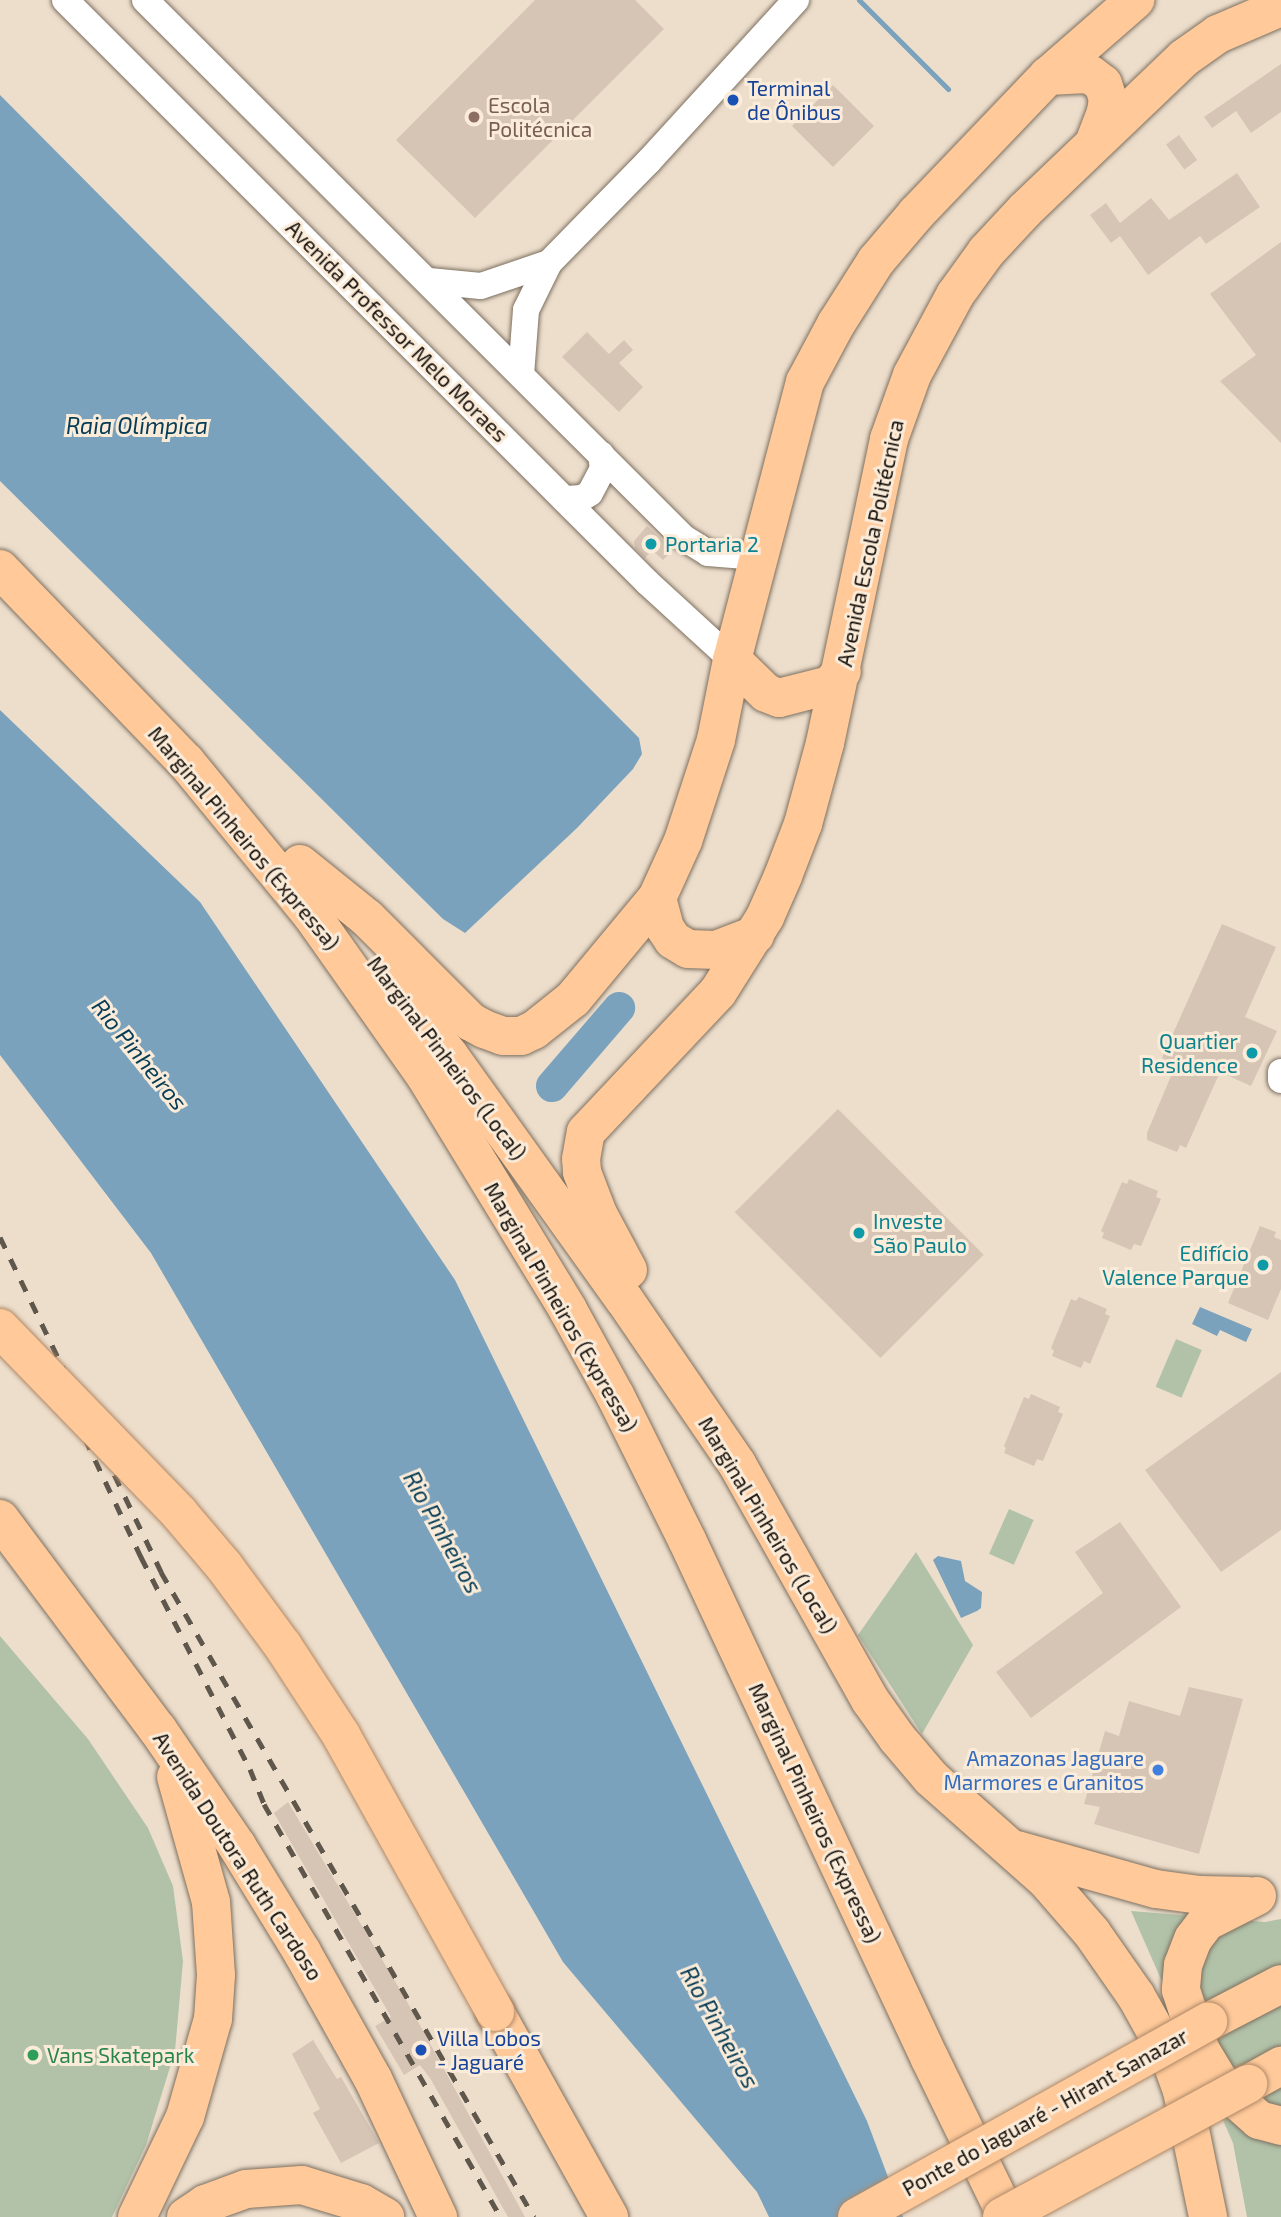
<!DOCTYPE html>
<html>
<head>
<meta charset="utf-8">
<style>
	body { margin:0 }
	#map { position:relative; width:1281px; height:2217px; overflow:hidden; background:#eddecc; font-family:"Exo 2",sans-serif }
	div>[style] { position:absolute }
	[style*='--x'] { left:calc(var(--x)*1px); top:calc(var(--y)*1px); width:calc(var(--w)*1px); rotate:calc(var(--a)*1deg) }
	.green>* { inset:0; background:#b1c2a8; transform-origin:0 0 }
	.water>* { inset:0; background:#7aa2bc }
	.stream>* { height:5px; margin:-2.5px; padding:0 2.5px; transform-origin:2.5px; border-radius:2.5px; background:#7aa2bc }
	.river>* { height:32px; margin:-16px; padding:0 16px; transform-origin:16px; border-radius:16px; background:#7aa2bc }
	.building>* { inset:0; background:#d6c4b5; transform-origin:0 0 }
	.roads { filter:drop-shadow(0 0 2px #7d7060) drop-shadow(0 0 2px #7d7060) }
	.minor>* { height:26px; margin:-13px; padding:0 13px; transform-origin:13px; border-radius:13px; background:#fff }
	.highway>* { height:38px; margin:-19px; padding:0 19px; transform-origin:19px; border-radius:19px; background:#ffc99a }
	.rail>* { height:5px; margin-top:-2.5px; transform-origin:0; background:repeating-linear-gradient(90deg,#5f574c 0 12px,transparent 0 24px) }
	.bridges { filter:drop-shadow(0 0 2px #ad8867) drop-shadow(0 0 2px #ad8867) }
	.highway-bridge>* { height:38px; margin:-19px; padding:0 19px; transform-origin:19px; border-radius:19px; background:#ffc99a }
	.dots>* { width:19px; height:19px; translate:-50% -50%; box-sizing:border-box; border:4px solid #fbebd9; border-radius:50% }
	span { translate:-50% -50%; white-space:nowrap; text-align:center; line-height:1.15; -webkit-text-stroke:6px #fbebd9; paint-order:stroke }
	.transit-label { font-size:21px; color:#164399 }
	.left { translate:0 -50%; text-align:left }
	.education-label { font-size:21px; color:#785e54 }
	.street-label { font-size:21px; color:#140f09 }
	.culture-label { font-size:21px; color:#0d838f }
	.right { translate:-100% -50%; text-align:right }
	.shop-label { font-size:21px; color:#366cbe }
	.leisure-label { font-size:21px; color:#27864d }
	.water-label { font-size:23px; color:#053c56; font-style:italic }
</style>
</head>
<body>
<div id="map">
	<div class="green">
		<i style="left:1176px;top:1339px;width:28px;height:52px;rotate:23deg"></i>
		<i style="left:1009px;top:1509px;width:27px;height:49px;rotate:24deg"></i>
		<i style="clip-path:polygon(916px 1552px,973px 1645px,922px 1734px,858px 1635px)"></i>
		<i style="clip-path:polygon(0 1636px,88px 1739px,148px 1828px,173px 1886px,183px 1961px,175px 2051px,146px 2145px,112px 2217px,0 2217px)"></i>
		<i style="clip-path:polygon(1131px 1911px,1265px 1922px,1281px 1919px,1281px 2217px,1247px 2217px,1233px 2143px)"></i>
	</div>
	<div class="water">
		<i style="clip-path:polygon(0 95px,639px 738px,642px 754px,633px 769px,577px 828px,465px 933px,443px 919px,0 481px)"></i>
		<i style="clip-path:polygon(0 710px,200px 902px,455px 1280px,867px 2121px,903px 2217px,769px 2217px,757px 2192px,563px 1962px,151px 1253px,0 1055px)"></i>
		<i style="clip-path:polygon(1200px 1307px,1252px 1329px,1246px 1342px,1220px 1330px,1217px 1336px,1192px 1324px)"></i>
		<i style="clip-path:polygon(938px 1556px,961px 1561px,965px 1581px,982px 1592px,981px 1608px,977px 1611px,961px 1618px,933px 1560px)"></i>
	</div>
	<div class="stream">
		<i style="--x:859;--y:0;--w:126;--a:45"></i>
	</div>
	<div class="river">
		<i style="--x:552;--y:1086;--w:103;--a:-49.3"></i>
	</div>
	<div class="building">
		<i style="clip-path:polygon(535px 0,635px 0,664px 29px,475px 218px,396px 140px)"></i>
		<i style="clip-path:polygon(1281px 64px,1281px 112px,1251px 133px,1236px 111px,1212px 128px,1204px 117px)"></i>
		<i style="left:833px;top:85px;width:58px;height:58px;rotate:45deg"></i>
		<i style="left:1179px;top:135px;width:31px;height:16px;rotate:54deg"></i>
		<i style="clip-path:polygon(1237px 173px,1260px 207px,1206px 244px,1200px 236px,1148px 275px,1120px 236px,1111px 243px,1090px 215px,1106px 203px,1120px 223px,1151px 198px,1169px 220px)"></i>
		<i style="clip-path:polygon(1281px 242px,1281px 443px,1220px 381px,1256px 355px,1210px 294px)"></i>
		<i style="clip-path:polygon(587px 332px,609px 354px,624px 340px,633px 350px,619px 363px,643px 387px,619px 412px,562px 357px)"></i>
		<i style="clip-path:polygon(647px 526px,670px 547px,670px 553px,663px 560px,652px 550px,645px 558px,635px 548px,634px 541px)"></i>
		<i style="clip-path:polygon(1222px 924px,1276px 947px,1245px 1017px,1277px 1031px,1251px 1086px,1220px 1072px,1186px 1148px,1180px 1145px,1177px 1152px,1147px 1140px,1147px 1133px,1176px 1064px,1162px 1058px)"></i>
		<i style="left:838px;top:1109px;width:206px;height:146px;rotate:45deg"></i>
		<i style="clip-path:polygon(1129px 1179px,1158px 1191px,1156px 1197px,1161px 1199px,1141px 1246px,1134px 1244px,1131px 1250px,1102px 1238px,1104px 1233px,1101px 1231px,1122px 1182px,1127px 1184px)"></i>
		<i style="clip-path:polygon(1260px 1226px,1276px 1232px,1274px 1237px,1281px 1240px,1281px 1289px,1268px 1320px,1228px 1303px)"></i>
		<i style="clip-path:polygon(1079px 1297px,1107px 1309px,1105px 1314px,1110px 1316px,1090px 1364px,1084px 1361px,1081px 1368px,1052px 1356px,1054px 1351px,1051px 1348px,1071px 1299px,1076px 1301px)"></i>
		<i style="clip-path:polygon(1281px 1372px,1281px 1530px,1221px 1572px,1145px 1470px)"></i>
		<i style="clip-path:polygon(1031px 1394px,1060px 1407px,1058px 1412px,1063px 1414px,1043px 1461px,1037px 1459px,1034px 1466px,1004px 1453px,1006px 1448px,1004px 1446px,1024px 1397px,1029px 1399px)"></i>
		<i style="clip-path:polygon(1120px 1522px,1181px 1607px,1031px 1718px,996px 1672px,1103px 1593px,1075px 1552px)"></i>
		<i style="clip-path:polygon(1189px 1687px,1243px 1699px,1199px 1854px,1094px 1824px,1100px 1807px,1084px 1804px,1105px 1731px,1119px 1736px,1129px 1701px,1180px 1716px)"></i>
		<i style="clip-path:polygon(288px 1802px,405px 1998px,525px 2217px,508px 2217px,430px 2078px,420px 2065px,404px 2075px,375px 2026px,391px 2017px,274px 1813px)"></i>
		<i style="clip-path:polygon(313px 2040px,337px 2079px,341px 2077px,379px 2143px,341px 2163px,313px 2113px,320px 2109px,292px 2054px)"></i>
	</div>
	<div class="roads">
		<div class="minor">
			<i style="--x:65;--y:0;--w:824;--a:45"></i>
			<i style="--x:648;--y:583;--w:114;--a:42.5"></i>
			<i style="--x:145;--y:0;--w:762;--a:44.95"></i>
			<i style="--x:684;--y:538;--w:28;--a:32"></i>
			<i style="--x:708;--y:553;--w:50;--a:4.6"></i>
			<i style="--x:429;--y:281;--w:52;--a:5.5"></i>
			<i style="--x:481;--y:286;--w:72;--a:-18.7"></i>
			<i style="--x:521;--y:375;--w:65;--a:-85.6"></i>
			<i style="--x:526;--y:310;--w:52;--a:-63.9"></i>
			<i style="--x:549;--y:263;--w:143;--a:-45.6"></i>
			<i style="--x:649;--y:161;--w:218;--a:-47.6"></i>
			<i style="--x:567;--y:499;--w:15;--a:-4"></i>
			<i style="--x:582;--y:498;--w:9;--a:-32"></i>
			<i style="--x:590;--y:493;--w:27;--a:-62"></i>
			<i style="--x:603;--y:469;--w:15;--a:-98"></i>
			<i style="--x:1281;--y:1072;--w:8;--a:90"></i>
		</div>
		<div class="highway">
			<i style="--x:1048;--y:76;--w:34;--a:-3"></i>
			<i style="--x:1082;--y:74;--w:9;--a:6"></i>
			<i style="--x:1091;--y:75;--w:15;--a:37"></i>
			<i style="--x:1103;--y:84;--w:16;--a:72"></i>
			<i style="--x:1108;--y:99;--w:13;--a:99"></i>
			<i style="--x:1106;--y:112;--w:31;--a:111"></i>
			<i style="--x:0;--y:569;--w:268;--a:46.1"></i>
			<i style="--x:186;--y:762;--w:197;--a:50.6"></i>
			<i style="--x:311;--y:914;--w:199;--a:54.8"></i>
			<i style="--x:426;--y:1077;--w:273;--a:58.6"></i>
			<i style="--x:568;--y:1310;--w:97;--a:61.1"></i>
			<i style="--x:615;--y:1395;--w:162;--a:63.6"></i>
			<i style="--x:687;--y:1540;--w:573;--a:64.91"></i>
			<i style="--x:930;--y:2059;--w:176;--a:64"></i>
			<i style="--x:732;--y:660;--w:47;--a:44.1"></i>
			<i style="--x:766;--y:693;--w:14;--a:21"></i>
			<i style="--x:779;--y:698;--w:53;--a:-14.3"></i>
			<i style="--x:830;--y:685;--w:18;--a:-49"></i>
			<i style="--x:300;--y:864;--w:86;--a:38.9"></i>
			<i style="--x:367;--y:918;--w:147;--a:45"></i>
			<i style="--x:471;--y:1022;--w:15;--a:28"></i>
			<i style="--x:484;--y:1029;--w:20;--a:20"></i>
			<i style="--x:503;--y:1036;--w:18;--a:0"></i>
			<i style="--x:521;--y:1036;--w:14;--a:-25"></i>
			<i style="--x:534;--y:1030;--w:50;--a:-38.5"></i>
			<i style="--x:573;--y:999;--w:131;--a:-50.3"></i>
			<i style="--x:657;--y:898;--w:63;--a:-65.5"></i>
			<i style="--x:683;--y:841;--w:106;--a:-71.9"></i>
			<i style="--x:716;--y:740;--w:82;--a:-78.7"></i>
			<i style="--x:732;--y:660;--w:287;--a:-75.3"></i>
			<i style="--x:805;--y:382;--w:66;--a:-61.9"></i>
			<i style="--x:836;--y:324;--w:75;--a:-57.6"></i>
			<i style="--x:876;--y:261;--w:62;--a:-49.6"></i>
			<i style="--x:916;--y:214;--w:191;--a:-46.3"></i>
			<i style="--x:1048;--y:76;--w:116;--a:-41.1"></i>
			<i style="--x:657;--y:898;--w:31;--a:75"></i>
			<i style="--x:665;--y:928;--w:14;--a:56"></i>
			<i style="--x:673;--y:940;--w:17;--a:31"></i>
			<i style="--x:688;--y:949;--w:28;--a:2"></i>
			<i style="--x:716;--y:950;--w:42;--a:-21"></i>
			<i style="--x:387;--y:977;--w:100;--a:51.5"></i>
			<i style="--x:449;--y:1055;--w:300;--a:54.4"></i>
			<i style="--x:624;--y:1299;--w:200;--a:55.6"></i>
			<i style="--x:737;--y:1464;--w:271;--a:60.6"></i>
			<i style="--x:870;--y:1700;--w:47;--a:54.6"></i>
			<i style="--x:897;--y:1738;--w:52;--a:49.6"></i>
			<i style="--x:931;--y:1778;--w:155;--a:41.6"></i>
			<i style="--x:1047;--y:1881;--w:69;--a:49.1"></i>
			<i style="--x:1092;--y:1933;--w:77;--a:55.1"></i>
			<i style="--x:1136;--y:1996;--w:68;--a:60.8"></i>
			<i style="--x:1169;--y:2055;--w:38;--a:70"></i>
			<i style="--x:1182;--y:2091;--w:129;--a:78.3"></i>
			<i style="--x:628;--y:1270;--w:64;--a:-118.2"></i>
			<i style="--x:598;--y:1214;--w:45;--a:-110.9"></i>
			<i style="--x:582;--y:1172;--w:13;--a:-94"></i>
			<i style="--x:581;--y:1159;--w:27;--a:-80"></i>
			<i style="--x:586;--y:1132;--w:192;--a:-46.7"></i>
			<i style="--x:718;--y:992;--w:89;--a:-57.9"></i>
			<i style="--x:765;--y:917;--w:45;--a:-66.3"></i>
			<i style="--x:783;--y:876;--w:56;--a:-69"></i>
			<i style="--x:803;--y:824;--w:84;--a:-74.8"></i>
			<i style="--x:825;--y:743;--w:311;--a:-78.1"></i>
			<i style="--x:889;--y:439;--w:68;--a:-70.2"></i>
			<i style="--x:912;--y:375;--w:91;--a:-61.7"></i>
			<i style="--x:955;--y:295;--w:53;--a:-54.2"></i>
			<i style="--x:986;--y:252;--w:57;--a:-47.1"></i>
			<i style="--x:1025;--y:210;--w:220;--a:-43.7"></i>
			<i style="--x:1184;--y:58;--w:42;--a:-35.2"></i>
			<i style="--x:1218;--y:34;--w:69;--a:-23.2"></i>
			<i style="--x:0;--y:1519;--w:264;--a:53.2"></i>
			<i style="--x:158;--y:1730;--w:140;--a:55.7"></i>
			<i style="--x:237;--y:1846;--w:124;--a:58.5"></i>
			<i style="--x:302;--y:1952;--w:145;--a:60.8"></i>
			<i style="--x:373;--y:2079;--w:153;--a:64.8"></i>
			<i style="--x:1017;--y:1850;--w:144;--a:15.7"></i>
			<i style="--x:1156;--y:1889;--w:44;--a:7.8"></i>
			<i style="--x:1200;--y:1895;--w:48;--a:1.2"></i>
			<i style="--x:1257;--y:1896;--w:57;--a:153"></i>
			<i style="--x:1206;--y:1922;--w:21;--a:127"></i>
			<i style="--x:1193;--y:1939;--w:28;--a:111"></i>
			<i style="--x:1183;--y:1965;--w:25;--a:95"></i>
			<i style="--x:1181;--y:1990;--w:62;--a:72.1"></i>
			<i style="--x:1200;--y:2049;--w:47;--a:59"></i>
			<i style="--x:1224;--y:2089;--w:47;--a:41.5"></i>
			<i style="--x:1259;--y:2120;--w:23;--a:15"></i>
			<i style="--x:495;--y:2012;--w:235;--a:60.9"></i>
			<i style="--x:1208;--y:2022;--w:82;--a:-27.5"></i>
			<i style="--x:1248;--y:2084;--w:38;--a:-29"></i>
			<i style="--x:137;--y:2217;--w:111;--a:-64.4"></i>
			<i style="--x:185;--y:2117;--w:102;--a:-74.1"></i>
			<i style="--x:213;--y:2019;--w:44;--a:-86.1"></i>
			<i style="--x:216;--y:1975;--w:73;--a:-93.9"></i>
			<i style="--x:211;--y:1902;--w:130;--a:-105.6"></i>
			<i style="--x:186;--y:2217;--w:23;--a:-34"></i>
			<i style="--x:205;--y:2204;--w:44;--a:-20.1"></i>
			<i style="--x:246;--y:2189;--w:56;--a:-4.1"></i>
			<i style="--x:302;--y:2185;--w:62;--a:17"></i>
			<i style="--x:361;--y:2203;--w:28;--a:30"></i>
		</div>
	</div>
	<div class="rail">
		<i style="--x:0;--y:1237;--w:372;--a:64.3"></i>
		<i style="--x:161;--y:1572;--w:745;--a:59.96"></i>
		<i style="--x:54;--y:1373;--w:204;--a:64.7"></i>
		<i style="--x:141;--y:1557;--w:238;--a:62.8"></i>
		<i style="--x:250;--y:1769;--w:38;--a:68"></i>
		<i style="--x:264;--y:1804;--w:476;--a:60.2"></i>
	</div>
	<div class="bridges">
		<div class="highway-bridge">
			<i style="--x:0;--y:1328;--w:257;--a:45.9"></i>
			<i style="--x:179;--y:1513;--w:70;--a:49.7"></i>
			<i style="--x:224;--y:1566;--w:99;--a:53.6"></i>
			<i style="--x:283;--y:1646;--w:106;--a:56.9"></i>
			<i style="--x:341;--y:1735;--w:317;--a:60.9"></i>
			<i style="--x:857;--y:2217;--w:402;--a:-29.1"></i>
			<i style="--x:1002;--y:2217;--w:280;--a:-28.4"></i>
		</div>
	</div>
	<div class="dots">
		<i style="left:733px;top:100px;background:#1a4fb4"></i>
		<i style="left:474px;top:117px;background:#8d6e63"></i>
		<i style="left:651px;top:544px;background:#0f9aa8"></i>
		<i style="left:1252px;top:1053px;background:#0f9aa8"></i>
		<i style="left:859px;top:1233px;background:#0f9aa8"></i>
		<i style="left:1263px;top:1265px;background:#0f9aa8"></i>
		<i style="left:1158px;top:1770px;background:#3f7fe0"></i>
		<i style="left:421px;top:2050px;background:#1a4fb4"></i>
		<i style="left:33px;top:2055px;background:#2e9e5b"></i>
	</div>
	<div class="transit-label">
		<span class="left" style="left:747px;top:100px">Terminal<br>de Ônibus</span>
		<span class="left" style="left:437px;top:2050px">Villa Lobos<br>- Jaguaré</span>
	</div>
	<div class="education-label">
		<span class="left" style="left:488px;top:117px">Escola<br>Politécnica</span>
	</div>
	<div class="street-label">
		<span style="left:397px;top:331px;rotate:45deg">Avenida Professor Melo Moraes</span>
		<span style="left:870px;top:543px;rotate:-78deg">Avenida Escola Politécnica</span>
		<span style="left:244px;top:838px;rotate:50deg">Marginal Pinheiros (Expressa)</span>
		<span style="left:447px;top:1058px;rotate:53deg">Marginal Pinheiros (Local)</span>
		<span style="left:561px;top:1307px;rotate:60deg">Marginal Pinheiros (Expressa)</span>
		<span style="left:768px;top:1525px;rotate:59deg">Marginal Pinheiros (Local)</span>
		<span style="left:815px;top:1813px;rotate:65deg">Marginal Pinheiros (Expressa)</span>
		<span style="left:238px;top:1856px;rotate:57deg">Avenida Doutora Ruth Cardoso</span>
		<span style="left:1045px;top:2112px;rotate:-29deg">Ponte do Jaguaré - Hirant Sanazar</span>
	</div>
	<div class="culture-label">
		<span class="left" style="left:665px;top:544px">Portaria 2</span>
		<span class="right" style="left:1238px;top:1053px">Quartier<br>Residence</span>
		<span class="left" style="left:873px;top:1233px">Investe<br>São Paulo</span>
		<span class="right" style="left:1249px;top:1265px">Edifício<br>Valence Parque</span>
	</div>
	<div class="shop-label">
		<span class="right" style="left:1144px;top:1770px">Amazonas Jaguare<br>Marmores e Granitos</span>
	</div>
	<div class="leisure-label">
		<span class="left" style="left:47px;top:2055px">Vans Skatepark</span>
	</div>
	<div class="water-label">
		<span style="left:137px;top:425px">Raia Olímpica</span>
		<span style="left:140px;top:1054px;rotate:51deg">Rio Pinheiros</span>
		<span style="left:443px;top:1532px;rotate:61deg">Rio Pinheiros</span>
		<span style="left:720px;top:2027px;rotate:61deg">Rio Pinheiros</span>
	</div>
</div>
</body>
</html>
